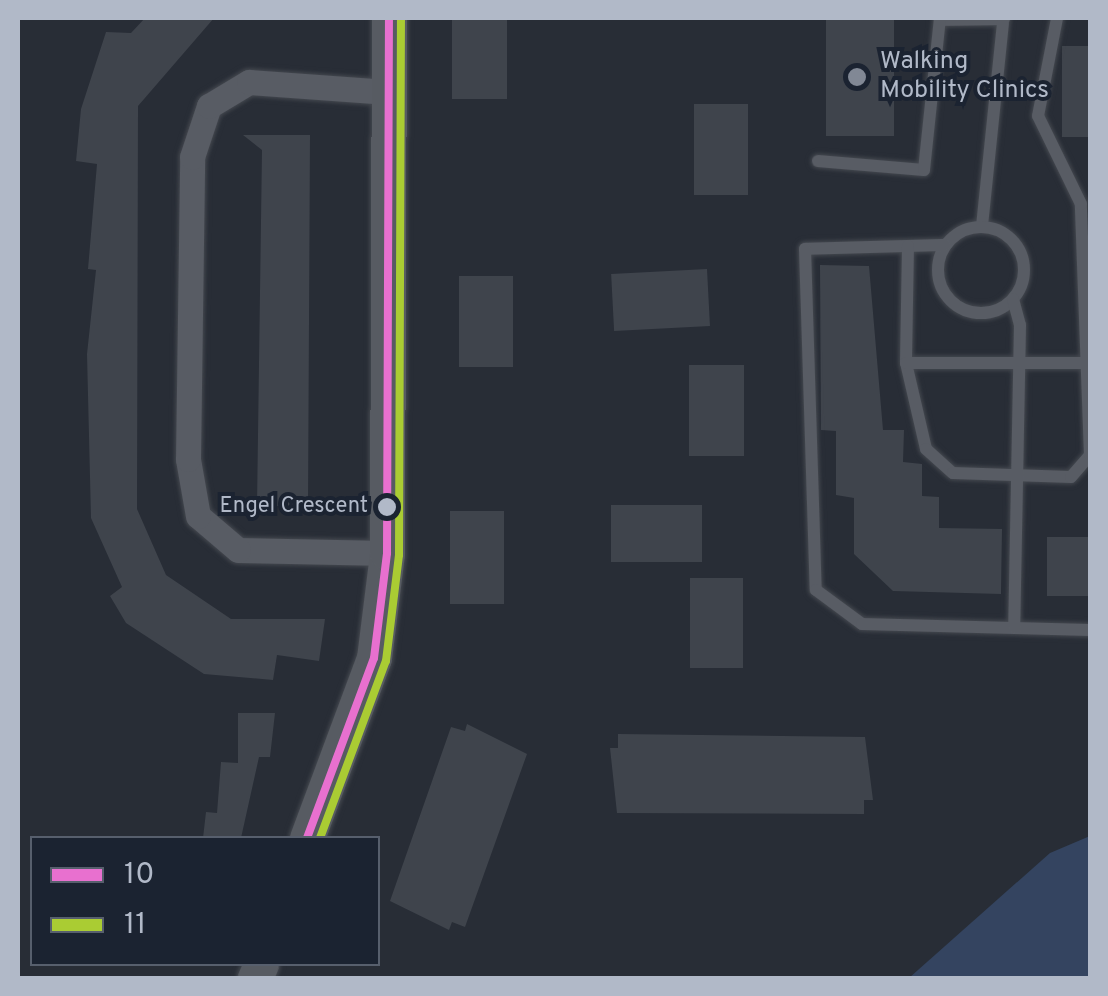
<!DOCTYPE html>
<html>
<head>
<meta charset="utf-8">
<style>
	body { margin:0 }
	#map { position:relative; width:1108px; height:996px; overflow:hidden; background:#282d36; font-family:Overpass,sans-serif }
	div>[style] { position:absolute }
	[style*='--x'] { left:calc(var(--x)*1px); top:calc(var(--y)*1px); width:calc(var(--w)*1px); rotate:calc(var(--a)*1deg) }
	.water>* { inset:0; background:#344460 }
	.building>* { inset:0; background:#3f444c; transform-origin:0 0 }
	.roads { filter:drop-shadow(0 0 2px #44484f) drop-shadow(0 0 2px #44484f) }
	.lane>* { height:12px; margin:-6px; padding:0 6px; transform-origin:6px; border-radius:6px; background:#585c64 }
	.lane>.ring { margin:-6px; padding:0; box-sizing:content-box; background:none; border:12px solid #585c64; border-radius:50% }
	.street>* { height:25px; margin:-12.5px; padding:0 12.5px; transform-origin:12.5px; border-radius:12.5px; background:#585c64 }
	.secondary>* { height:35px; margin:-17.5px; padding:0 17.5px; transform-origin:17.5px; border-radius:17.5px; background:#575b62 }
	.bus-1>* { height:8px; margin:-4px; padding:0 4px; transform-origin:4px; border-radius:4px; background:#e870cf }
	.bus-2>* { height:8px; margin:-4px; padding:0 4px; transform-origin:4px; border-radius:4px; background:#ac3 }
	.dots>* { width:28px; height:28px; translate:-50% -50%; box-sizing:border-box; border:5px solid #1b2331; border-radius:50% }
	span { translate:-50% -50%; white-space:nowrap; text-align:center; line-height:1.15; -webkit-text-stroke:8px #1b2331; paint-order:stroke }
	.bus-label { font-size:22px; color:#b1b9c8 }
	.right { translate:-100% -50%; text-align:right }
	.poi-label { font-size:25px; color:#b1b9c8 }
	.left { translate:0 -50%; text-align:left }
	.frame { position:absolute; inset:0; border:20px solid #b1b9c8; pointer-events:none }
	.legend { position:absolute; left:30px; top:836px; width:350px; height:130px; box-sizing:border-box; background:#1b2331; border:2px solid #575f6d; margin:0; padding:12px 18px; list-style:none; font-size:30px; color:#b1b9c8 }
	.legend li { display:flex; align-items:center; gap:20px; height:50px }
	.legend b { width:50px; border:2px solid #575f6d }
</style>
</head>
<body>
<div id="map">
	<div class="water">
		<i style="clip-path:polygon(1090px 836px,1090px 978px,909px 978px,1050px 853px)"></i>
	</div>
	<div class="building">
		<i style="clip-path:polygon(145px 18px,214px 18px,138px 106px,137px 509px,166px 575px,231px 619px,325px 619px,319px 661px,277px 655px,273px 680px,204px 674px,126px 623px,110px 596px,122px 587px,91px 518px,87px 354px,96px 270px,88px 269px,97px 164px,76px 161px,81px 109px,106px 32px,131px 33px)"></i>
		<i style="left:452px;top:18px;width:55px;height:81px"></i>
		<i style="left:826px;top:18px;width:68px;height:118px"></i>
		<i style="left:1090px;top:46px;width:91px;height:28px;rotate:90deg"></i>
		<i style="left:694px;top:104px;width:54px;height:91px"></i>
		<i style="clip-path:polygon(243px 135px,310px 135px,308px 506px,257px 506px,262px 150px)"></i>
		<i style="clip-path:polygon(820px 265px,869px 266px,883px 430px,904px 430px,903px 462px,922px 464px,922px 496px,939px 497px,939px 528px,1002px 529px,1001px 594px,893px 591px,854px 554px,854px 498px,836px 495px,836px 431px,821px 430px)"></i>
		<i style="left:707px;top:269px;width:57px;height:96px;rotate:87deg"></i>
		<i style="left:459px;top:276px;width:54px;height:91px"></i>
		<i style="left:689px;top:365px;width:55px;height:91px"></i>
		<i style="left:702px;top:505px;width:57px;height:91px;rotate:90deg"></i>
		<i style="left:450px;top:511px;width:54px;height:93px"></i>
		<i style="left:1047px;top:537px;width:43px;height:59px"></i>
		<i style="left:690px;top:578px;width:53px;height:90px"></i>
		<i style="clip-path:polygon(238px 713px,275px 713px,270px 757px,259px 757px,241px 838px,203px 838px,206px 812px,217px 813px,221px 762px,238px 763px)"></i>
		<i style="clip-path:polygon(467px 724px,527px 754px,465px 927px,452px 922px,449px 930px,390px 901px,451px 727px,465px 731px)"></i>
		<i style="clip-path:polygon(618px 734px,865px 737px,873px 800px,864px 800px,864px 814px,617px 813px,610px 748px,618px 748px)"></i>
	</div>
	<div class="roads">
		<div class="lane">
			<i style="--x:940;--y:20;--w:64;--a:-0.9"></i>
			<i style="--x:818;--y:161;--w:106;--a:4.9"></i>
			<i style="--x:924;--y:170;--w:153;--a:-84"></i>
			<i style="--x:982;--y:226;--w:204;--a:-84.1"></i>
			<i class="ring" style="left:938px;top:227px;width:74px;height:74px"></i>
			<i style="--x:945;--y:245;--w:140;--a:178.4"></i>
			<i style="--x:805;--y:249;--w:341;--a:88.2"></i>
			<i style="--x:816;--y:590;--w:57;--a:36.5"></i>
			<i style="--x:862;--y:624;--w:228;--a:1.5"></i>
			<i style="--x:908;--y:246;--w:117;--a:91"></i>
			<i style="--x:906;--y:363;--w:88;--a:76.9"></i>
			<i style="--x:926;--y:449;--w:36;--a:42"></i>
			<i style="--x:953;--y:473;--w:118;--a:1.9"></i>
			<i style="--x:1071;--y:477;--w:29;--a:-49"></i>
			<i style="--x:1090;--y:455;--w:251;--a:-92.1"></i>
			<i style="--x:1081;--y:204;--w:98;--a:-116"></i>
			<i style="--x:1038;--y:116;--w:100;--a:-79"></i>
			<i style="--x:1013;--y:299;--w:27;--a:75"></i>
			<i style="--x:1020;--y:325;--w:303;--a:91.1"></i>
			<i style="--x:906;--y:363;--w:184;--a:0"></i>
		</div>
		<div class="street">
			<i style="--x:387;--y:553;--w:149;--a:-178.8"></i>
			<i style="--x:238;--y:550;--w:52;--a:-139.6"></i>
			<i style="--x:198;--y:516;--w:58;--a:-100"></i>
			<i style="--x:188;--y:459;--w:302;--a:-89.2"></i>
			<i style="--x:192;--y:157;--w:54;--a:-71.6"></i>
			<i style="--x:209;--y:106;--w:47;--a:-31"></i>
			<i style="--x:249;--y:82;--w:139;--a:4.1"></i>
		</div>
		<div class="secondary">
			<i style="--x:307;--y:838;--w:192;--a:-69.6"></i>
			<i style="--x:374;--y:658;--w:106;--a:-82.9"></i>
			<i style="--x:387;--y:553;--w:535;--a:-89.79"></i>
			<i style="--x:255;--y:978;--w:15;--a:-67"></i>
		</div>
	</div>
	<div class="bus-1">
		<i style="--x:307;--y:838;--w:192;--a:-69.6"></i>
		<i style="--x:374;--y:658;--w:106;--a:-82.9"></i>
		<i style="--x:387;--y:553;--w:535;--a:-89.79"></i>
	</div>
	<div class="bus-2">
		<i style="--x:320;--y:838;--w:189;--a:-69.6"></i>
		<i style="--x:386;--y:661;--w:107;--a:-83"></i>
		<i style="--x:399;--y:555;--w:537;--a:-89.79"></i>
	</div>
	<div class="dots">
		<i style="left:857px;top:77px;background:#818895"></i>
		<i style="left:387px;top:507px;background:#b1b9c8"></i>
	</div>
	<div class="bus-label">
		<span class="right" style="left:368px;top:507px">Engel Crescent</span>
	</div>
	<div class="poi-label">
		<span class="left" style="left:880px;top:77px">Walking<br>Mobility Clinics</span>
	</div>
	<div class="frame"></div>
	<ul class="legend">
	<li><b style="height:12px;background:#e870cf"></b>10</li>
	<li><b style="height:12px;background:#ac3"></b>11</li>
	</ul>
</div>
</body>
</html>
